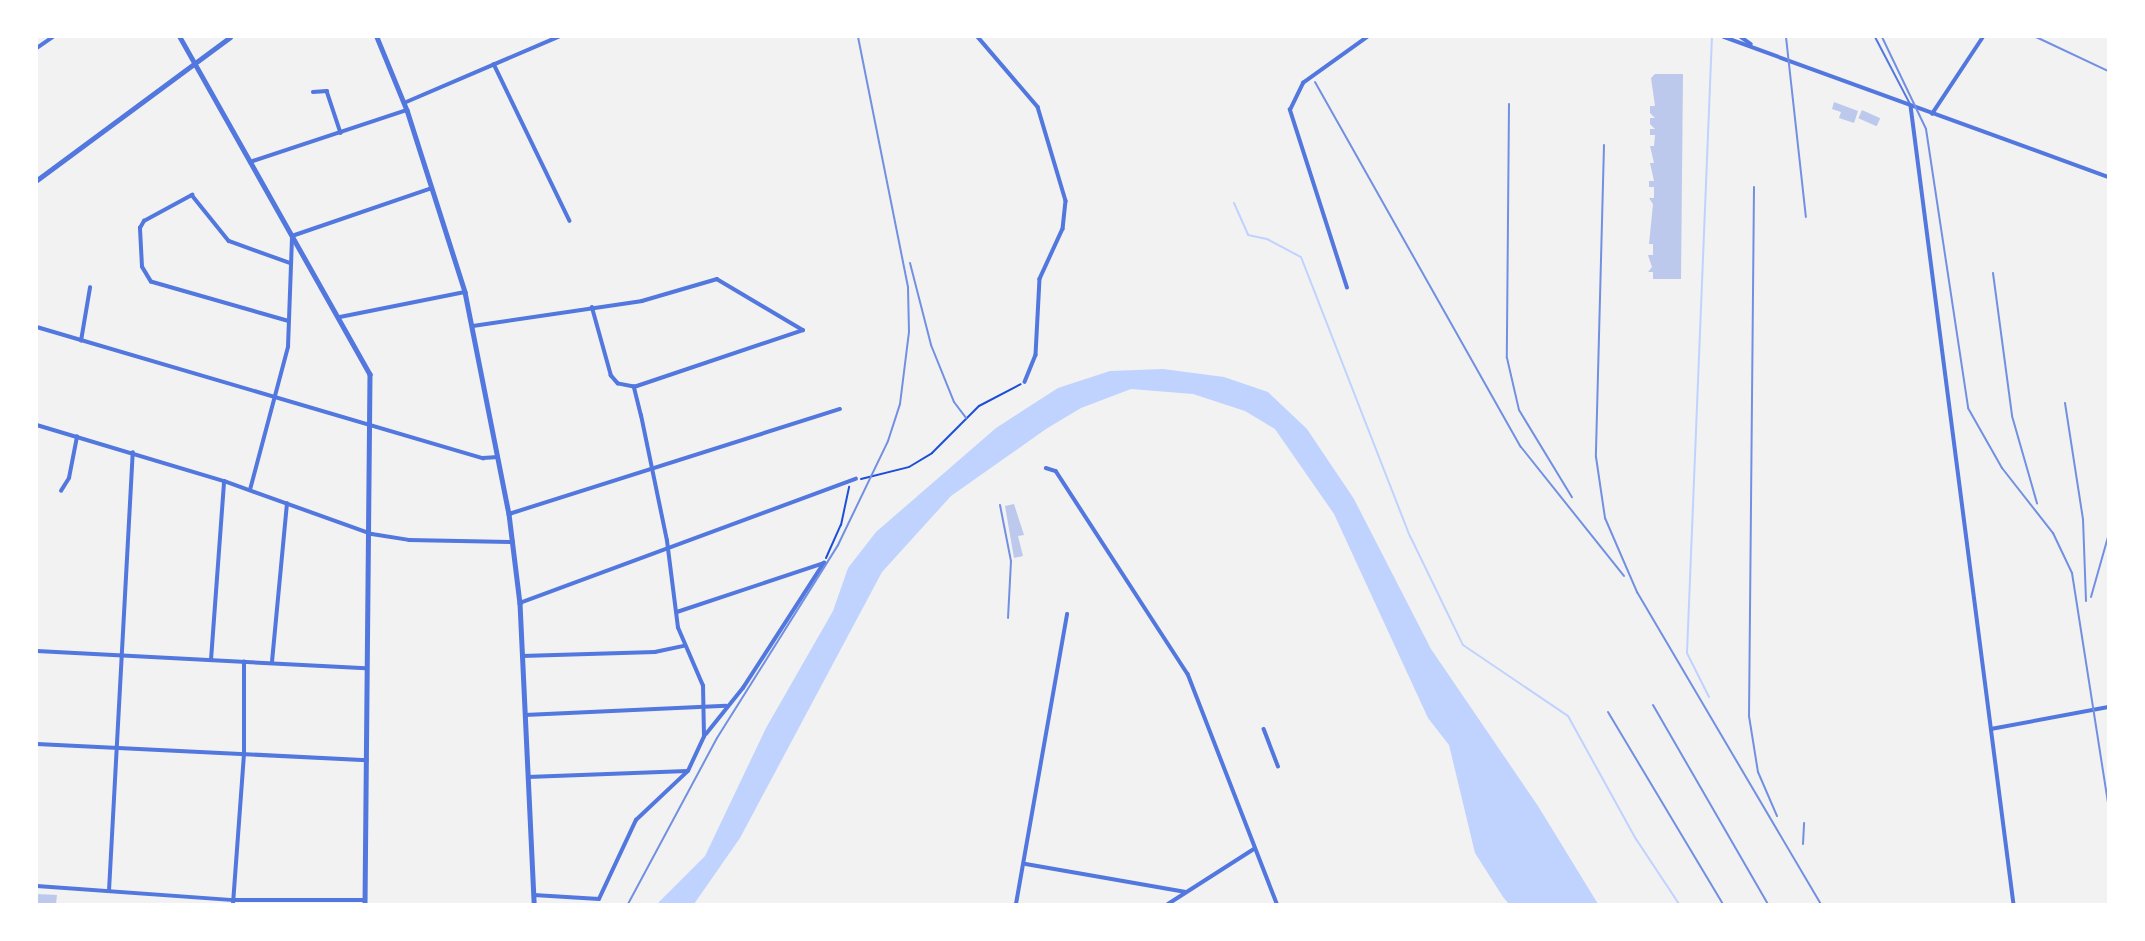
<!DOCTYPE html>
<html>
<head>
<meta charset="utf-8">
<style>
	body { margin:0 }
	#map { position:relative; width:2145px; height:941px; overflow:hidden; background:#f2f2f2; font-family:"Nunito Sans",sans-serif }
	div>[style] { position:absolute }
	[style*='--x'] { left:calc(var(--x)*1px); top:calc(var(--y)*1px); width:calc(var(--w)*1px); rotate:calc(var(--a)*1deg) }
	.water>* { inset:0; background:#bfd3fe }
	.stream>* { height:2px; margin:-1px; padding:0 1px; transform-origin:1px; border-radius:1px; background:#bfd3fe }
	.building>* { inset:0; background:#bdc9ec; transform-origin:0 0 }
	.path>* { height:2px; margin:-1px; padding:0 1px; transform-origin:1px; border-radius:1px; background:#1d4ed8 }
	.service>* { height:2px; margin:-1px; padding:0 1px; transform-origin:1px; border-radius:1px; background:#5277de }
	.minor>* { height:3.5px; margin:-1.75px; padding:0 1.75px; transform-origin:1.75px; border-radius:1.75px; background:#5277de }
	.tertiary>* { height:4.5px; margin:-2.25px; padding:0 2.25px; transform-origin:2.25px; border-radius:2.25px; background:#5277de }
	.rail>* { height:2px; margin:-1px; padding:0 1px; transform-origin:1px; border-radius:1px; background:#7290e2 }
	span { translate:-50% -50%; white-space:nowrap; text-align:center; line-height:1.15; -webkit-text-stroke:5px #fff; paint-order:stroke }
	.frame { position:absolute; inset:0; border:38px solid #fff; pointer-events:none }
</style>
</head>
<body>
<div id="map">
	<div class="water">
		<i style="clip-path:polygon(1163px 369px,1224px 377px,1268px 392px,1307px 429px,1354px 499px,1431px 649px,1538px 806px,1598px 904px,1509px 904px,1503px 897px,1475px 853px,1449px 745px,1428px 718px,1334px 514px,1275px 429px,1245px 411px,1193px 394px,1131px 389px,1081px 408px,1046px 429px,951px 496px,882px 572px,740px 838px,694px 904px,657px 904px,705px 856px,766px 728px,833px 611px,848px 568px,876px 532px,996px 428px,1058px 388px,1110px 371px)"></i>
	</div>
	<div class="stream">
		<i style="--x:1234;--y:203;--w:35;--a:66"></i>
		<i style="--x:1248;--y:235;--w:19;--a:12"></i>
		<i style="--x:1267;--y:239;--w:38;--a:28"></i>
		<i style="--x:1301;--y:257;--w:300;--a:68.7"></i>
		<i style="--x:1410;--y:536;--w:121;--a:64.1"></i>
		<i style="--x:1463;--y:645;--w:127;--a:34.1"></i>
		<i style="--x:1568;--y:716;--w:141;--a:61.1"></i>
		<i style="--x:1636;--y:839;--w:78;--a:56.5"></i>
		<i style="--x:1709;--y:697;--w:49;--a:-116.6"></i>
		<i style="--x:1687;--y:653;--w:617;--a:-87.68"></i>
	</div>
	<div class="building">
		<i style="clip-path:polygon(1655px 74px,1683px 74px,1681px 279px,1653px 279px,1653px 272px,1648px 272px,1652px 267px,1648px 255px,1653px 255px,1653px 244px,1649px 244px,1653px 204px,1649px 198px,1654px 198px,1654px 187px,1649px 187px,1649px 181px,1654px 181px,1650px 163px,1654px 163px,1650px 146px,1654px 146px,1655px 135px,1650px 135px,1650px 129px,1655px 129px,1650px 124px,1650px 118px,1655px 118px,1650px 113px,1650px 106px,1655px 106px,1651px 78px)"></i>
		<i style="clip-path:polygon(1834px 102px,1858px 111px,1854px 123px,1839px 118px,1841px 112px,1832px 109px)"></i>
		<i style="left:1862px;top:110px;width:20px;height:9px;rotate:24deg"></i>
		<i style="clip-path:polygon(1014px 504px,1024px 535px,1018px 536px,1023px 556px,1014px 558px,1005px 506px)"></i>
		<i style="clip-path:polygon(37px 894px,57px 895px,56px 904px,37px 904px)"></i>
	</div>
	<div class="path">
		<i style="--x:861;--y:479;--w:49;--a:-14"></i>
		<i style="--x:909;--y:467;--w:27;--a:-31"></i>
		<i style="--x:932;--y:453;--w:66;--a:-45"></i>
		<i style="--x:979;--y:406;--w:47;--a:-27.6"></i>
		<i style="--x:826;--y:558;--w:36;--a:-66"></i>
		<i style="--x:841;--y:525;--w:39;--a:-78"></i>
	</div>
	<div class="service">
		<i style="--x:1875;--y:37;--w:76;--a:62.4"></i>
	</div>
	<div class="minor">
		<i style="--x:978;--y:37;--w:92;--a:49.4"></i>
		<i style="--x:1038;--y:107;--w:98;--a:73.4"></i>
		<i style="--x:1066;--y:201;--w:28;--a:96"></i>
		<i style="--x:1063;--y:229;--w:55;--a:114.7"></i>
		<i style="--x:1040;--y:279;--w:76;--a:93"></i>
		<i style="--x:1036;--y:355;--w:29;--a:112"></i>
		<i style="--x:1724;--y:37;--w:409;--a:20"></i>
		<i style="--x:1741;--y:37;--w:12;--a:35"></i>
		<i style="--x:37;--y:48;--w:19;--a:-35"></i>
		<i style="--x:494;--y:64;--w:174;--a:64.2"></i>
		<i style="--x:313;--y:92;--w:14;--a:-4"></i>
		<i style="--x:327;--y:91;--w:44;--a:71.6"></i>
		<i style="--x:404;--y:103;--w:168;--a:-23.2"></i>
		<i style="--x:1911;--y:106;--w:805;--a:82.65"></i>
		<i style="--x:1932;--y:114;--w:92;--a:-56.5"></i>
		<i style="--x:253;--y:161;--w:162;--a:-18.3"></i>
		<i style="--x:1347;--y:288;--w:187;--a:-107.8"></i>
		<i style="--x:1290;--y:110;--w:30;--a:-64"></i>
		<i style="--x:1303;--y:83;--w:79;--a:-35.7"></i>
		<i style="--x:340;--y:317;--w:127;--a:-11.3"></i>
		<i style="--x:287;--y:321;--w:141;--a:-164"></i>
		<i style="--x:151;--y:282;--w:17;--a:-121"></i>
		<i style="--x:142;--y:267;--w:39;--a:-93"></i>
		<i style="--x:140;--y:228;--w:8;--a:-60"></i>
		<i style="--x:144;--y:221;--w:55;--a:-28.4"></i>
		<i style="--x:192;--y:195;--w:59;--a:51.2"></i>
		<i style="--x:229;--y:241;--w:65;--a:19.8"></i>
		<i style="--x:473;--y:326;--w:171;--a:-8.4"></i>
		<i style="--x:642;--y:301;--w:78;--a:-16.3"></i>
		<i style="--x:717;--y:279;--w:100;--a:30.7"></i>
		<i style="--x:37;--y:327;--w:465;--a:16.4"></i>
		<i style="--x:483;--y:458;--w:15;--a:-4"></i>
		<i style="--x:81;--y:341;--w:54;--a:-80.4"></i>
		<i style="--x:634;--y:387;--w:178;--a:-18.6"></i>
		<i style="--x:37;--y:425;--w:195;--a:16.7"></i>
		<i style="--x:224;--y:481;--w:157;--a:19.7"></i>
		<i style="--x:372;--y:534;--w:37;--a:9"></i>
		<i style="--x:409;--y:540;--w:104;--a:1.1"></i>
		<i style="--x:1046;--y:468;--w:10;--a:17"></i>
		<i style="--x:1056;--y:471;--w:242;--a:57"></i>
		<i style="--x:1188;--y:674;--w:247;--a:68.8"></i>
		<i style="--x:250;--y:490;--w:148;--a:-75.1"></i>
		<i style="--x:288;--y:347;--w:111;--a:-87.9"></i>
		<i style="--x:292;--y:236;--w:148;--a:-18.9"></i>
		<i style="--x:61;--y:491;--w:15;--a:-58"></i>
		<i style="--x:69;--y:478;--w:42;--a:-79"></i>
		<i style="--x:509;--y:514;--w:347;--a:-17.6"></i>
		<i style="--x:520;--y:603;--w:358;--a:-20.3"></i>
		<i style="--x:677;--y:612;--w:155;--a:-18.4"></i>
		<i style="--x:37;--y:651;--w:329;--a:3"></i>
		<i style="--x:522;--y:656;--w:133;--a:-1.7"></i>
		<i style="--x:655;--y:652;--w:29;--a:-12"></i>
		<i style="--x:211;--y:660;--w:179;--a:-85.8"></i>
		<i style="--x:272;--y:662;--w:159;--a:-84.6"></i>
		<i style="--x:525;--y:715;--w:201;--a:-2.6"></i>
		<i style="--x:1264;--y:729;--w:40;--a:69"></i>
		<i style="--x:1991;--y:729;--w:119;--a:-10.6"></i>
		<i style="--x:706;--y:734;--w:59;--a:-51.2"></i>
		<i style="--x:743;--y:688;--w:149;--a:-57.1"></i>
		<i style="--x:37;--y:744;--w:330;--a:2.8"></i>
		<i style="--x:528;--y:777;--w:159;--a:-2.2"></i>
		<i style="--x:1026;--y:864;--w:162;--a:9.9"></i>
		<i style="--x:37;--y:886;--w:197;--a:4.1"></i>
		<i style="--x:234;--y:900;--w:131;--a:0"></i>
		<i style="--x:109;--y:891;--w:439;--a:-86.9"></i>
		<i style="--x:534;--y:895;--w:65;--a:3.5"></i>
		<i style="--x:599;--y:899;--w:87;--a:-64.9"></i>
		<i style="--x:636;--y:820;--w:71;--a:-43.3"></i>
		<i style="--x:688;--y:771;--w:38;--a:-65"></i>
		<i style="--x:704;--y:737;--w:51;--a:-91.1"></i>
		<i style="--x:703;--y:686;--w:63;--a:-113.3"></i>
		<i style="--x:678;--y:628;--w:88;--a:-97.2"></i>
		<i style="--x:667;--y:541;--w:128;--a:-101.7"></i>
		<i style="--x:641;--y:416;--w:30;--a:-104"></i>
		<i style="--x:634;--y:387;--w:16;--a:-169"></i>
		<i style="--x:618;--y:384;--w:11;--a:-131"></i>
		<i style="--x:611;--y:376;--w:71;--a:-105.6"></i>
		<i style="--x:233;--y:904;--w:151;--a:-85.8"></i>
		<i style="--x:244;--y:753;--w:91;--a:-90"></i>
		<i style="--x:1016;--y:904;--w:294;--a:-80"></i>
		<i style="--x:1168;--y:904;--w:102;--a:-32.6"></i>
	</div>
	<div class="tertiary">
		<i style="--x:180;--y:37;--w:387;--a:60.6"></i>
		<i style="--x:370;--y:374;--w:530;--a:90.54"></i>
		<i style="--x:377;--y:37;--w:79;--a:67.7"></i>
		<i style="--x:407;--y:110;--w:191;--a:72.3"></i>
		<i style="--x:465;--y:292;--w:226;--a:78.8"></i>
		<i style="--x:509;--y:514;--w:90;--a:83"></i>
		<i style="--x:520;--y:603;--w:301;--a:87.3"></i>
		<i style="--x:37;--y:180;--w:240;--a:-36.5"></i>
	</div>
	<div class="rail">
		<i style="--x:1786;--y:37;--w:181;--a:83.7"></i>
		<i style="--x:1882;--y:37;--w:102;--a:64.4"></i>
		<i style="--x:1926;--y:129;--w:282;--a:81.4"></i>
		<i style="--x:1968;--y:408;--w:69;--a:60.5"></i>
		<i style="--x:2002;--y:468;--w:83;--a:51.9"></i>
		<i style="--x:2053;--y:533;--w:44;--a:64.6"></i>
		<i style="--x:2072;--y:573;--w:234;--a:81.1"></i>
		<i style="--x:2036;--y:37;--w:80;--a:25.3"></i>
		<i style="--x:1315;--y:82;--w:419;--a:60.6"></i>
		<i style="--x:1521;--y:447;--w:165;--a:51.4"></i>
		<i style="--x:1509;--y:104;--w:254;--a:90.5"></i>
		<i style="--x:1507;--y:358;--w:53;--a:77"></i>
		<i style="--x:1519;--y:410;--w:102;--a:58.7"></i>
		<i style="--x:1604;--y:145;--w:312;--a:91.5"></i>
		<i style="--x:1596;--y:457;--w:62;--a:81.6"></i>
		<i style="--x:1605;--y:518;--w:81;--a:66.6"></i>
		<i style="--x:1637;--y:592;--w:361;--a:59.5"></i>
		<i style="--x:1754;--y:187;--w:529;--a:90.54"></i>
		<i style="--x:1749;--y:716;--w:57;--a:80.9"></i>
		<i style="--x:1758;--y:772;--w:48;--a:66.6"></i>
		<i style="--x:910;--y:263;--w:85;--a:75.6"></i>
		<i style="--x:931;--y:345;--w:61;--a:68"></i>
		<i style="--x:954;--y:402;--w:20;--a:53"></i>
		<i style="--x:1993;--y:273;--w:144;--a:82.4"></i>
		<i style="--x:2012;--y:416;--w:91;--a:74"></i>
		<i style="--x:2065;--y:403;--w:117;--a:81.2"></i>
		<i style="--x:2083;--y:519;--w:82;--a:87.9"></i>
		<i style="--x:1000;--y:505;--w:57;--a:78.9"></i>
		<i style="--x:1011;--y:561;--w:57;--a:93"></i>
		<i style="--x:2091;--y:597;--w:62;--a:-74.2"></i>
		<i style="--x:1653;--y:705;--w:230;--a:60"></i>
		<i style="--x:1608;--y:712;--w:224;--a:59.1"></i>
		<i style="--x:1803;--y:844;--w:21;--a:-87"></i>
		<i style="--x:628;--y:904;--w:188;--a:-61.8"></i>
		<i style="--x:717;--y:738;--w:228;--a:-57.9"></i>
		<i style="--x:838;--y:545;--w:115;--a:-64.3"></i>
		<i style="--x:888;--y:441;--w:39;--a:-72"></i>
		<i style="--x:900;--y:404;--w:73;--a:-82.9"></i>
		<i style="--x:909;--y:332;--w:45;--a:-91.3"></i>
		<i style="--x:908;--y:287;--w:255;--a:-101.3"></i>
	</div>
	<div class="frame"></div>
</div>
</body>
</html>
